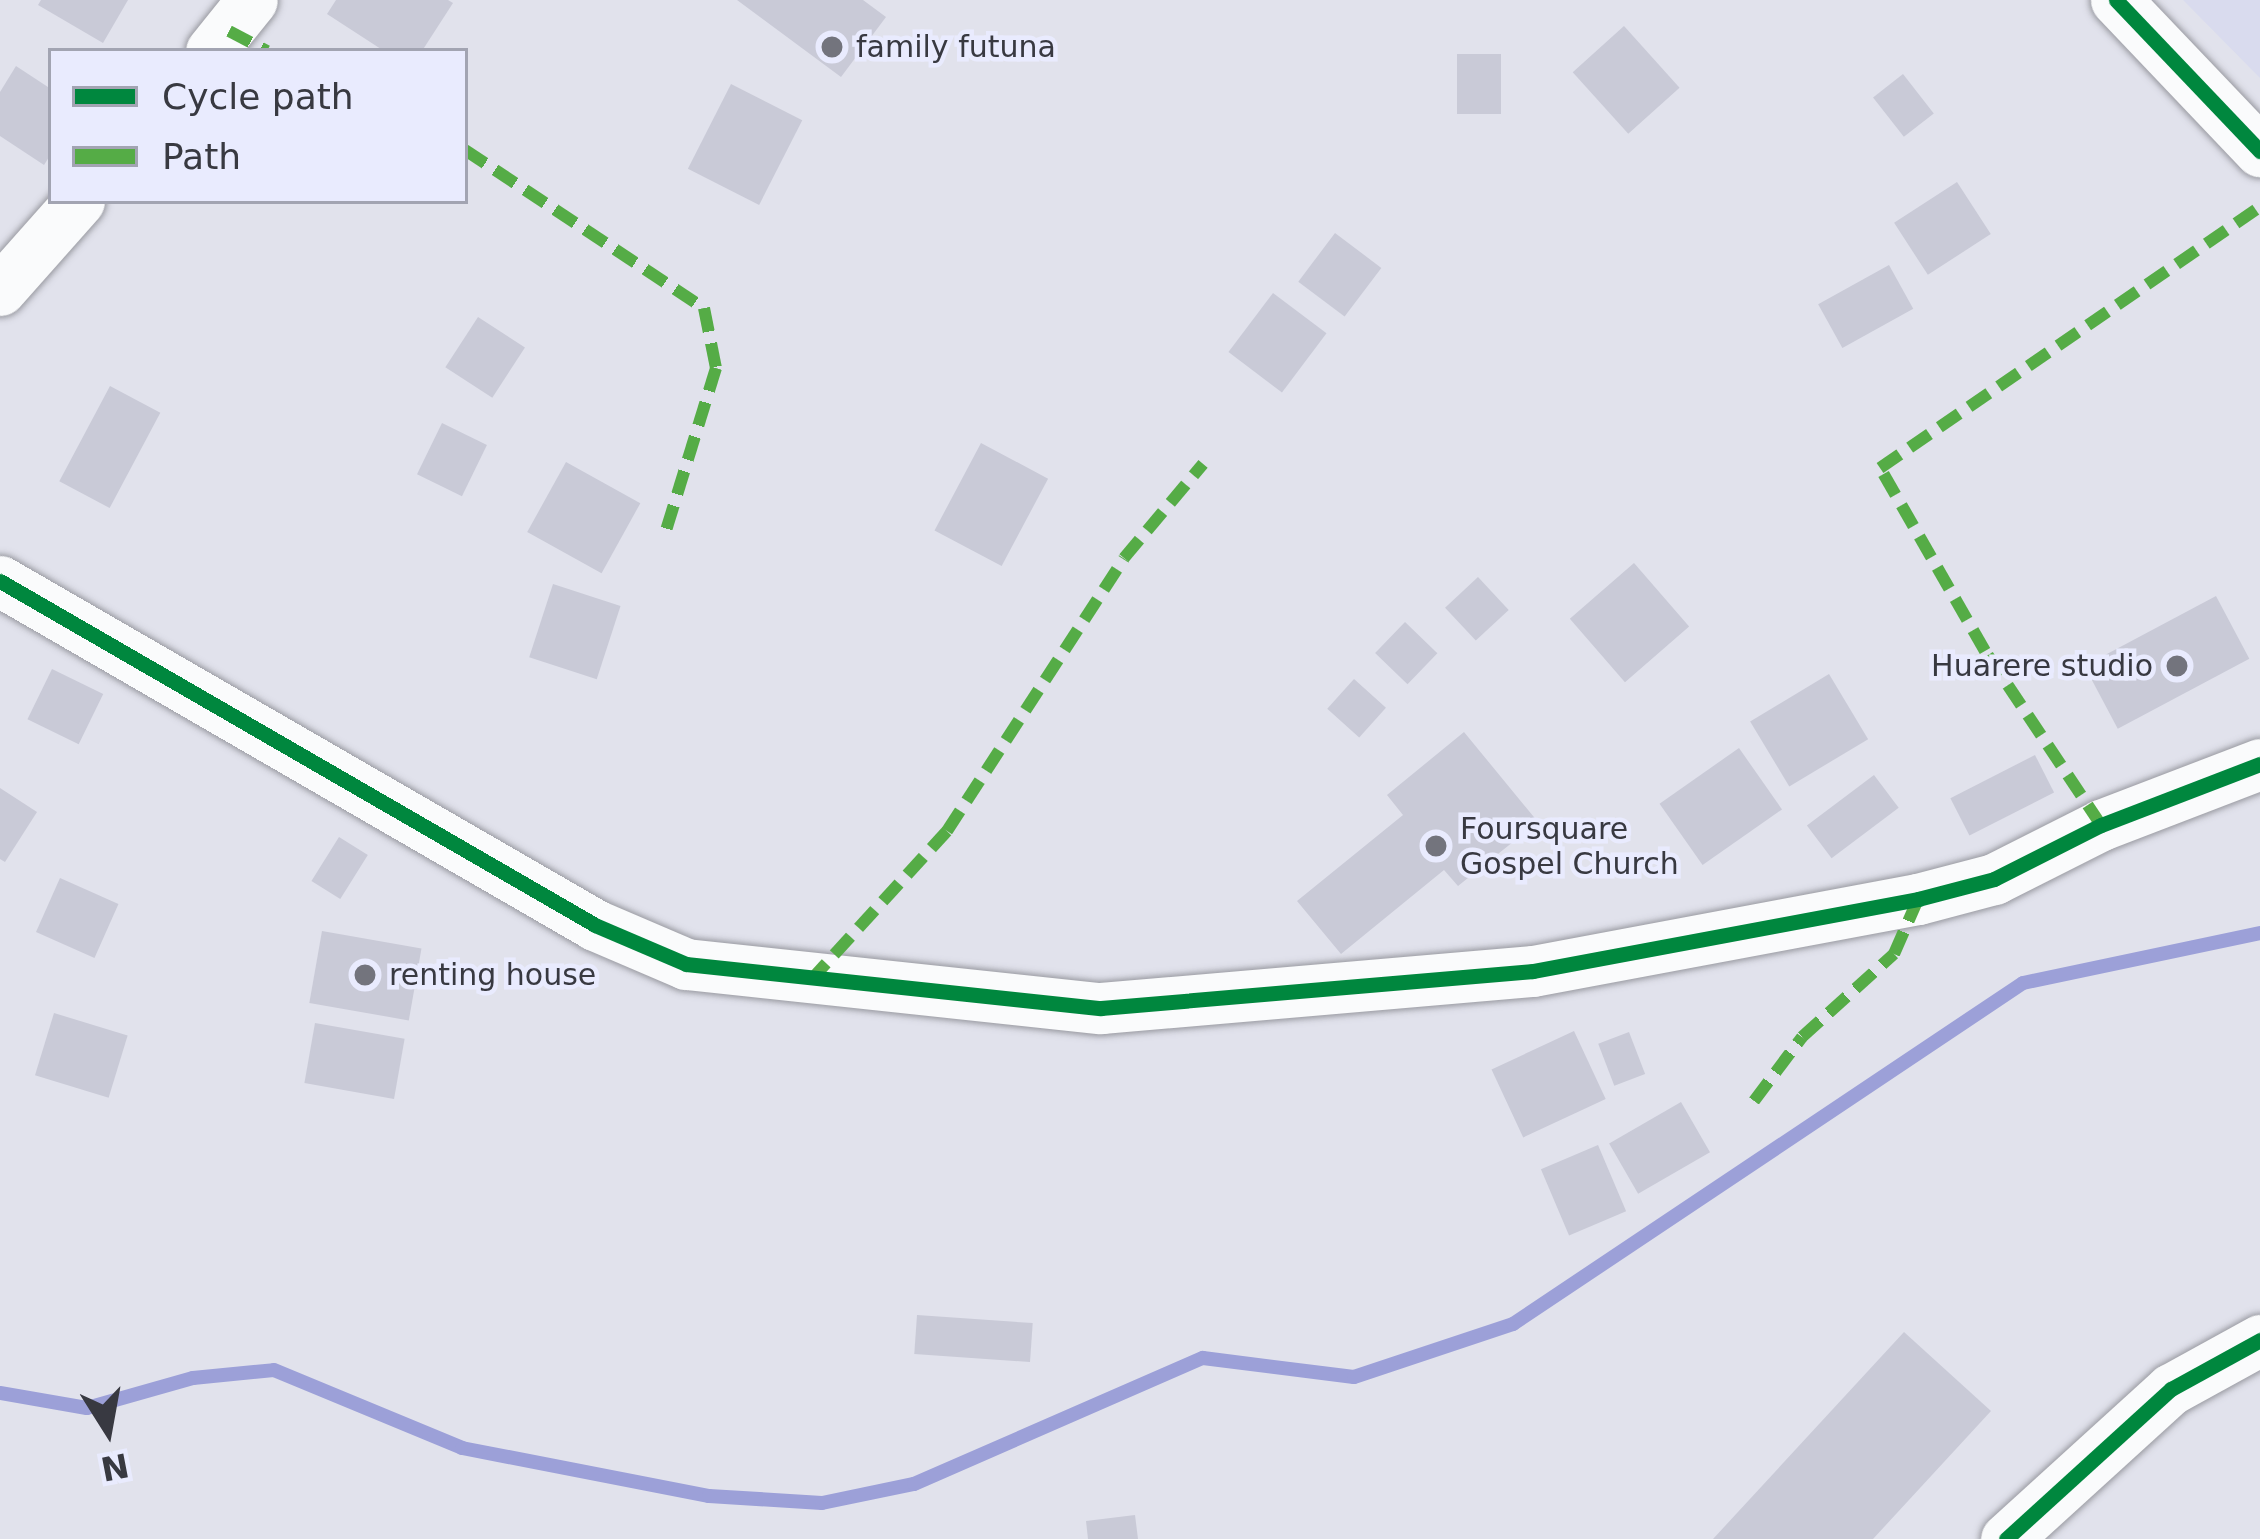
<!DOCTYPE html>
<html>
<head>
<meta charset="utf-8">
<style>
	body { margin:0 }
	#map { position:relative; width:2260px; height:1539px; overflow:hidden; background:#e1e2ec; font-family:"DejaVu Sans",sans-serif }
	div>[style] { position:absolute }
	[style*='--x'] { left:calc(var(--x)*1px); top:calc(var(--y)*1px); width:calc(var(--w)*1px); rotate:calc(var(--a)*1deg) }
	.built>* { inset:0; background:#d9dbee }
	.stream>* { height:14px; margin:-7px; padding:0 7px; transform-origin:7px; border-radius:7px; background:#9ca0d8 }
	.building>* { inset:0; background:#c9cad7; transform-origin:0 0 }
	.roads { filter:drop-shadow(0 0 3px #999aa1) drop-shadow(0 0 3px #999aa1) }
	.minor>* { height:51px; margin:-25.5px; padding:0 25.5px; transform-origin:25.5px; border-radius:25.5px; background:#fafbfc }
	.quiet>* { height:12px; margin-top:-6px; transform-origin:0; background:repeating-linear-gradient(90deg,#55ac46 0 24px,transparent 0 36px) }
	.cycleway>* { height:15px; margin:-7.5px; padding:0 7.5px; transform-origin:7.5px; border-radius:7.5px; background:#00873e }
	.dots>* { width:33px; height:33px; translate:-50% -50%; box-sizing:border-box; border:6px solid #e9ebfe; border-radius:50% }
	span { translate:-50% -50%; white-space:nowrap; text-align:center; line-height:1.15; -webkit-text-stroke:9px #e9ebfe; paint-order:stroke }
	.poi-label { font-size:30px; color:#383941 }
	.left { translate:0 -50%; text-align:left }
	.right { translate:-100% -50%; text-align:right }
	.legend { position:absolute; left:48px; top:48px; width:420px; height:156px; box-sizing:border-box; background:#e9ebfe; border:3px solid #a2a4b2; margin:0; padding:15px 21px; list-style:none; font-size:36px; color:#383941 }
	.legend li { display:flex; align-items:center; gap:24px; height:60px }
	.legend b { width:60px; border:3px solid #a2a4b2 }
	.north { position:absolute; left:48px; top:1371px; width:120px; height:120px; -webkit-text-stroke:9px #e9ebfe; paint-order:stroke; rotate:169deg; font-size:33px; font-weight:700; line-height:48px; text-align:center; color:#383941 }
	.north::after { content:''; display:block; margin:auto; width:42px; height:54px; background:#383941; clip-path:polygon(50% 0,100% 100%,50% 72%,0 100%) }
</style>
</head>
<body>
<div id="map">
	<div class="built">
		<i style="clip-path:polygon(2183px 0,2260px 0,2260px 78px)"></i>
	</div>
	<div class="stream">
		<i style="--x:0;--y:1393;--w:88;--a:9.8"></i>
		<i style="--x:87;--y:1408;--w:110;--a:-15.8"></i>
		<i style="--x:193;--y:1378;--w:81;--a:-5.6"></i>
		<i style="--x:274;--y:1370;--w:204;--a:22.5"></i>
		<i style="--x:462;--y:1448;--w:252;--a:11"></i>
		<i style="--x:709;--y:1496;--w:113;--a:3.5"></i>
		<i style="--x:822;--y:1503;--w:94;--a:-11.7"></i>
		<i style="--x:914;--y:1484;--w:315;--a:-23.6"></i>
		<i style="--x:1203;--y:1358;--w:152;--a:7.2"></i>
		<i style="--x:1354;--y:1377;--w:168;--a:-18.4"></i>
		<i style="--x:1513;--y:1324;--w:613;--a:-33.77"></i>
		<i style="--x:2023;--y:983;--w:242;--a:-11.9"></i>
	</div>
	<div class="building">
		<i style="clip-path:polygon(41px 0,128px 0,103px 43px,38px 5px)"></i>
		<i style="clip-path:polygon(336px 0,448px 0,453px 3px,422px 51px,384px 51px,327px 14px)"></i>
		<i style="clip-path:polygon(737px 0,863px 0,886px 17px,841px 77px)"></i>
		<i style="left:1624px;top:26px;width:83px;height:69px;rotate:48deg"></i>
		<i style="left:1457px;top:54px;width:44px;height:60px"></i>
		<i style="clip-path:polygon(16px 66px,51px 89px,51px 154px,44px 165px,0 136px,0 92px)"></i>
		<i style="left:1903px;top:74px;width:50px;height:38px;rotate:52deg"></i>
		<i style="left:731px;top:84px;width:80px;height:95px;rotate:27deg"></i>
		<i style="left:1957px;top:182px;width:62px;height:75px;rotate:57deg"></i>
		<i style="left:1335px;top:233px;width:58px;height:61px;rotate:37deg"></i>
		<i style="left:1889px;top:265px;width:50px;height:81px;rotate:61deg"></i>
		<i style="left:1273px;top:293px;width:67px;height:74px;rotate:37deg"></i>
		<i style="left:478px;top:317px;width:56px;height:60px;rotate:33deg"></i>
		<i style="left:110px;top:386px;width:57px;height:108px;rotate:28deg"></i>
		<i style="left:442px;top:423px;width:50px;height:57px;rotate:26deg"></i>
		<i style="left:981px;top:443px;width:76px;height:99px;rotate:28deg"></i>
		<i style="left:566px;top:462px;width:85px;height:80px;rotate:29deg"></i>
		<i style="left:1634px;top:563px;width:84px;height:85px;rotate:49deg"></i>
		<i style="left:1478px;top:577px;width:45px;height:45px;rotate:47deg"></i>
		<i style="left:553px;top:584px;width:71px;height:77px;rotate:18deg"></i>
		<i style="left:2216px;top:596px;width:71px;height:149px;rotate:62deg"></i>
		<i style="left:1405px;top:622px;width:45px;height:43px;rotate:44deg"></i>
		<i style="left:52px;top:669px;width:57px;height:56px;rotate:26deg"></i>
		<i style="left:1829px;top:674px;width:76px;height:92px;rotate:59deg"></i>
		<i style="left:1354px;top:679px;width:43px;height:40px;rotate:42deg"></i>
		<i style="clip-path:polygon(1464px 732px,1538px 822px,1458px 886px,1444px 870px,1341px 954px,1297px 901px,1403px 815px,1387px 795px)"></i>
		<i style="left:1739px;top:748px;width:75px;height:97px;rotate:55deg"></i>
		<i style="left:2035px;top:755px;width:42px;height:95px;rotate:63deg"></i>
		<i style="left:1874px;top:775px;width:41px;height:84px;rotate:53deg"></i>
		<i style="clip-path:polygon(0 788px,37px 812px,5px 862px,0 859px)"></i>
		<i style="left:339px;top:837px;width:34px;height:52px;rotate:32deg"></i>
		<i style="left:60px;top:878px;width:64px;height:59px;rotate:24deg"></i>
		<i style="left:322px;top:931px;width:101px;height:73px;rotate:10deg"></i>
		<i style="left:54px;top:1013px;width:77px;height:65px;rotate:17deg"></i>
		<i style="left:315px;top:1023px;width:91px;height:61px;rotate:10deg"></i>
		<i style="left:1574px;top:1031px;width:75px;height:91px;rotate:65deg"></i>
		<i style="left:1629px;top:1032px;width:45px;height:33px;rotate:69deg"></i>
		<i style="left:1681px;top:1102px;width:58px;height:83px;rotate:60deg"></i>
		<i style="left:1598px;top:1145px;width:72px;height:62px;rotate:67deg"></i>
		<i style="left:917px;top:1315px;width:116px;height:39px;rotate:4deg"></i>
		<i style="clip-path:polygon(1904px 1332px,1991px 1411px,1873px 1539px,1713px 1539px)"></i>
		<i style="clip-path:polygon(1135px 1515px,1138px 1539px,1088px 1539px,1086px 1521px)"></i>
	</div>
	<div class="roads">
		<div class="minor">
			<i style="--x:2116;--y:0;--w:209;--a:46.4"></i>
			<i style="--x:211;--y:51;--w:65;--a:-51.2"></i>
			<i style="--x:0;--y:290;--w:119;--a:-48.4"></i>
			<i style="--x:0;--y:581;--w:687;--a:30.03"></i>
			<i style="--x:595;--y:925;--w:99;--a:23.2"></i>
			<i style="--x:686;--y:964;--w:417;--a:6.1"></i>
			<i style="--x:1101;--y:1008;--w:434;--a:-4.9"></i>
			<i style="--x:1533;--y:971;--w:392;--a:-10.6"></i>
			<i style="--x:1918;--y:899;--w:79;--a:-14.7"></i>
			<i style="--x:1994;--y:879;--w:120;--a:-26.8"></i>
			<i style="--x:2101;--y:825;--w:170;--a:-21"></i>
			<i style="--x:2006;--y:1539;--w:223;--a:-42.3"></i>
			<i style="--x:2171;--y:1389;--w:102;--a:-28.8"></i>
		</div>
	</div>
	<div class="quiet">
		<i style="--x:229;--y:31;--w:43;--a:27.8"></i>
		<i style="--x:465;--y:150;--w:287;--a:33.5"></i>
		<i style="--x:704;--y:308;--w:61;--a:78.7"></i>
		<i style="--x:716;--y:368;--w:174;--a:107.1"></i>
		<i style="--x:2101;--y:825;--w:209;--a:-123.7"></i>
		<i style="--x:1985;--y:651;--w:211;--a:-119.8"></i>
		<i style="--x:1880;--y:468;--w:461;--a:-34.5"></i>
		<i style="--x:810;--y:981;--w:203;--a:-47.6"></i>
		<i style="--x:947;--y:831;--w:325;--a:-57"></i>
		<i style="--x:1124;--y:558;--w:123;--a:-50"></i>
		<i style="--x:1754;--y:1101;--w:80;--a:-53.1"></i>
		<i style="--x:1802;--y:1037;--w:124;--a:-42.1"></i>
		<i style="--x:1894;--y:954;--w:60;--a:-66.4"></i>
	</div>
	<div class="cycleway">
		<i style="--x:2116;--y:0;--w:209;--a:46.4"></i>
		<i style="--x:0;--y:581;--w:687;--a:30.03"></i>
		<i style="--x:595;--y:925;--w:99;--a:23.2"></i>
		<i style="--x:686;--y:964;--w:417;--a:6.1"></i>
		<i style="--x:1101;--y:1008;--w:434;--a:-4.9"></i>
		<i style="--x:1533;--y:971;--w:392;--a:-10.6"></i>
		<i style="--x:1918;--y:899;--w:79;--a:-14.7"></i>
		<i style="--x:1994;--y:879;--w:120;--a:-26.8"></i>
		<i style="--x:2101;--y:825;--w:170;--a:-21"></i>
		<i style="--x:2006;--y:1539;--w:223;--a:-42.3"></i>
		<i style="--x:2171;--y:1389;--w:102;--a:-28.8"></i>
	</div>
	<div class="dots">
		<i style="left:832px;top:47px;background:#73747d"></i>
		<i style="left:2177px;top:666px;background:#73747d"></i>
		<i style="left:1436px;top:846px;background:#73747d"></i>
		<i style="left:365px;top:975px;background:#73747d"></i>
	</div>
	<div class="poi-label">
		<span class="left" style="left:856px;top:47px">family futuna</span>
		<span class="right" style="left:2153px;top:666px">Huarere studio</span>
		<span class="left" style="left:1460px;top:846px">Foursquare<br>Gospel Church</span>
		<span class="left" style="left:389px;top:975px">renting house</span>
	</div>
	<ul class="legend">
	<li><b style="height:15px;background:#00873e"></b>Cycle path</li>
	<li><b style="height:15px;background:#55ac46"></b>Path</li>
	</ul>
	<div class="north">N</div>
</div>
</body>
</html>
